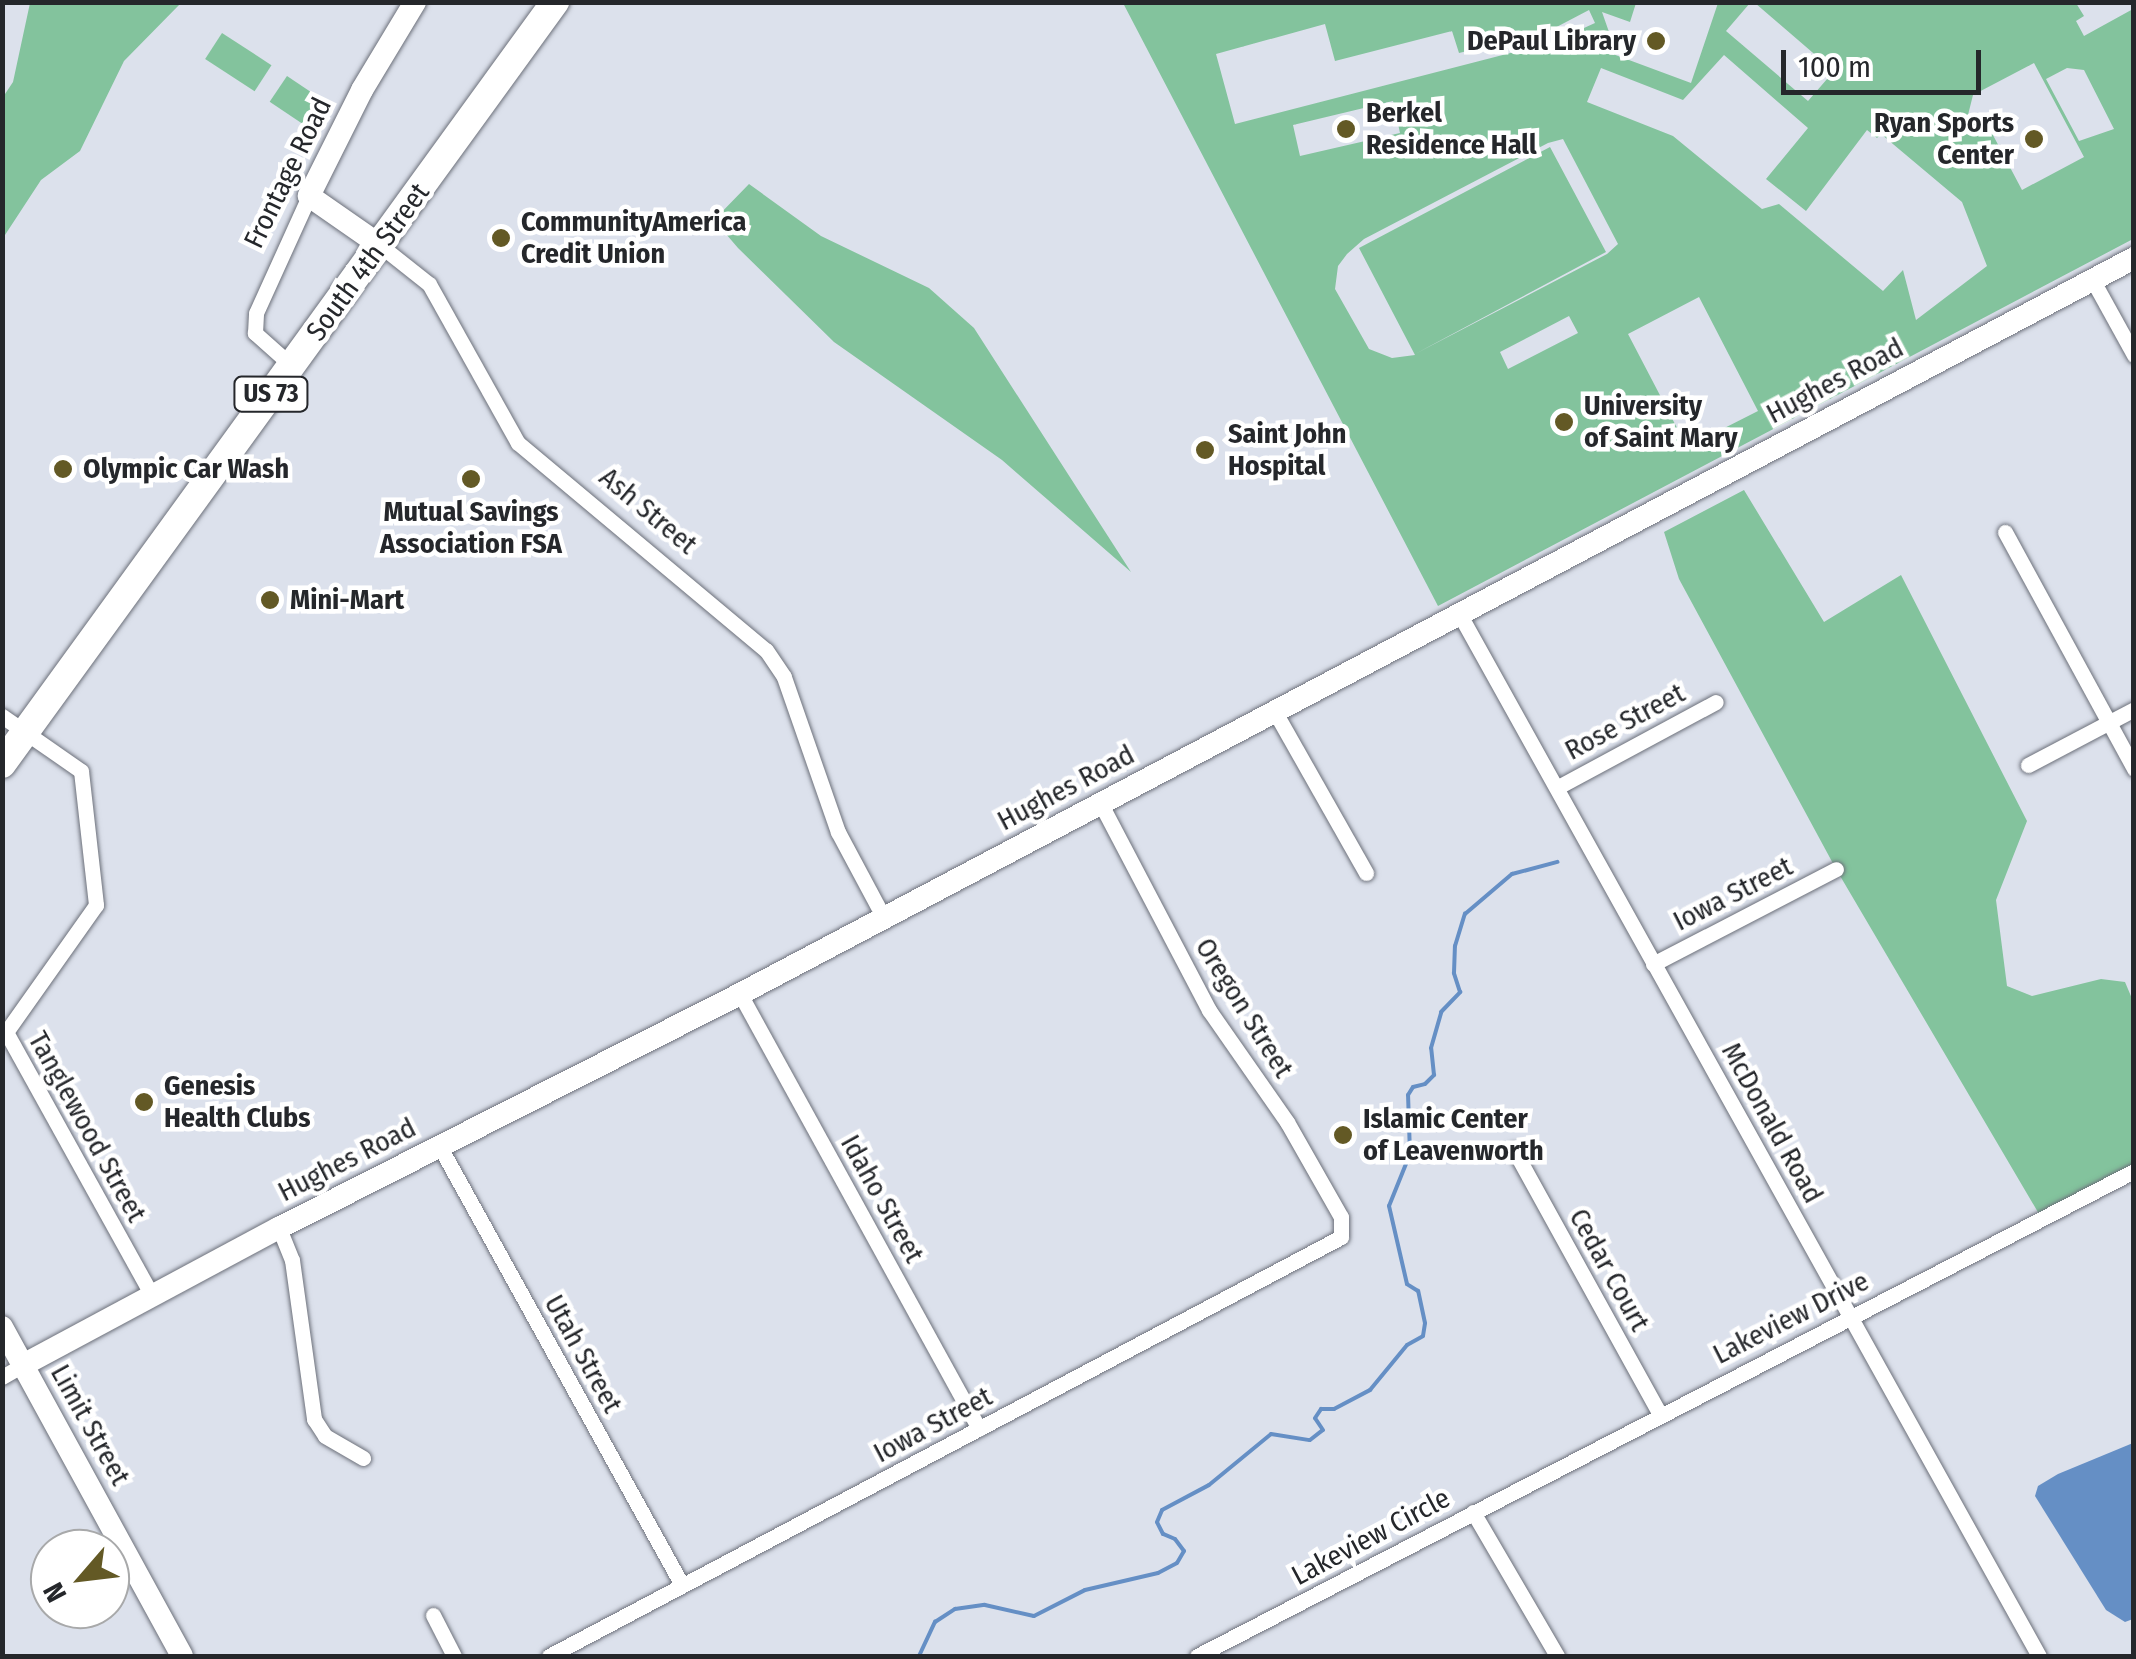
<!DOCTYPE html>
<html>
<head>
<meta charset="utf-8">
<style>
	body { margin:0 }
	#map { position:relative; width:2136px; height:1659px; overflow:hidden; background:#dce1ec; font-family:"Fira Sans Condensed",sans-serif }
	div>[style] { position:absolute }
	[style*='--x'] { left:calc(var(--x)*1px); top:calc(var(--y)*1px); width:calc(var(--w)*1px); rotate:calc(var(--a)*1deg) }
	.green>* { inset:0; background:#83c39d; transform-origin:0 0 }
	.water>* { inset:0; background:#658fc5 }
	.stream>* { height:4px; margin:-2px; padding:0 2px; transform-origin:2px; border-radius:2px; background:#658fc5 }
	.roads { filter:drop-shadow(0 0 2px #6c707a) drop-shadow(0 0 2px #6c707a) }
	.street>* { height:15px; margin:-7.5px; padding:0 7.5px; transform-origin:7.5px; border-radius:7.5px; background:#fff }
	.secondary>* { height:22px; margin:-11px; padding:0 11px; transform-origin:11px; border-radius:11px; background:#fff }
	.highway>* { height:28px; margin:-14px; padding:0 14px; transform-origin:14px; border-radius:14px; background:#fff }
	.dots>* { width:28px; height:28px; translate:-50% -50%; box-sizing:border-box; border:5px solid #fff; border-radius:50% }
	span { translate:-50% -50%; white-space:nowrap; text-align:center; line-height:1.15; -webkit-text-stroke:9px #fff; paint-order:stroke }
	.shield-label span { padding:2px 8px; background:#fff; border:2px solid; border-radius:8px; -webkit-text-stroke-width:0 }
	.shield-label { font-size:25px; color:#25272b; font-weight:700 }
	.poi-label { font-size:28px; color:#25272b; font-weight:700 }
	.right { translate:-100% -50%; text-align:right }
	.left { translate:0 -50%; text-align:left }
	.street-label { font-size:28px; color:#25272b }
	.frame { position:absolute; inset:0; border:5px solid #25272b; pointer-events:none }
	.north { position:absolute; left:30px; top:1529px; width:100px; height:100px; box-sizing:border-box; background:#fff; border:2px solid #a8a9aa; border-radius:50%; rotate:242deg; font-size:28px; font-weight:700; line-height:40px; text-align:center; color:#25272b }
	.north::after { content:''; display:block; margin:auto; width:35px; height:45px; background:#635925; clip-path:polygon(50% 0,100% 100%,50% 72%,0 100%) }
	.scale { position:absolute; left:1781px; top:50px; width:200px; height:45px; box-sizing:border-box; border:5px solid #25272b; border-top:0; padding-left:12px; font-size:30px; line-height:35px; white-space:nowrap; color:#25272b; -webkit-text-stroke:8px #fff; paint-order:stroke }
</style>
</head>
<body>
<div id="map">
	<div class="green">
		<i style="clip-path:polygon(30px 3px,181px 3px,124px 61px,80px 151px,41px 180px,5px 235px,3px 253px,3px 97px,13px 82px)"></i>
		<i style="clip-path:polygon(evenodd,1123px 3px,1636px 3px,1630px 22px,1602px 12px,1609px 32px,1602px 50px,1691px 83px,1718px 3px,1750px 3px,1726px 31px,1808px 101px,1834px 71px,1755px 3px,2076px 3px,2084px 16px,2076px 21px,2084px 36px,2133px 9px,2133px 239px,1438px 606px,1123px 3px,1589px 10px,1595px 23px,1553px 42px,1235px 124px,1216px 54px,1325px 24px,1335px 61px,1452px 31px,1459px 53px,1547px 32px,1589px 10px,1123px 3px,1724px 55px,1808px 128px,1766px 179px,1806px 211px,1867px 130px,1877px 138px,1881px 134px,1962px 202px,1987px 266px,1916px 320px,1903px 270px,1883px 291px,1779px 204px,1762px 209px,1673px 136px,1587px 102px,1601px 68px,1683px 100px,1724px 55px,1123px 3px,2034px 63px,2084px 157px,2022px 190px,1985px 120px,1968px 115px,1973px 95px,2034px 63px,1123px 3px,2067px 68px,2084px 70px,2114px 129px,2079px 141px,2046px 79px,2067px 68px,1123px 3px,1393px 101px,1400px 133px,1300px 156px,1293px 125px,1393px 101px,1123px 3px,1563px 139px,1618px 244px,1607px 254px,1415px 354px,1606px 252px,1550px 147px,1359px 248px,1415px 355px,1392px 358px,1369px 349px,1335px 289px,1338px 266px,1347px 254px,1364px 239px,1548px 143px,1563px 139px,1123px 3px,1699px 297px,1758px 411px,1687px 447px,1628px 334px,1699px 297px,1123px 3px,1569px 316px,1578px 333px,1508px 369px,1500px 352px,1569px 316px)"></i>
		<i style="left:222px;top:33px;width:59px;height:31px;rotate:33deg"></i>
		<i style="left:287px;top:76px;width:40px;height:31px;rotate:34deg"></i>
		<i style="clip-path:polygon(749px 184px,821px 236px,929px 288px,974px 328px,1131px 572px,1002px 460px,834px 342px,738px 248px,714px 220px)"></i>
		<i style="clip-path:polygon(1744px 490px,1824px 622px,1901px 575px,2027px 821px,1996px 900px,2007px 986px,2032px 996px,2101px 979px,2125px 982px,2133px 1001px,2133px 1171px,2042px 1219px,1836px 869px,1679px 579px,1664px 532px)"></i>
	</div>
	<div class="water">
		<i style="clip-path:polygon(2133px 1443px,2133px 1619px,2125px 1622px,2106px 1610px,2035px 1496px,2038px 1486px,2058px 1474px)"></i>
	</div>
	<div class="stream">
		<i style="--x:919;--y:1656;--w:38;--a:-65"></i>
		<i style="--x:935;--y:1622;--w:24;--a:-33"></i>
		<i style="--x:955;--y:1609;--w:30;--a:-8"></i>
		<i style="--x:985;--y:1605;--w:50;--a:12.7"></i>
		<i style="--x:1034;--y:1616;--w:57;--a:-27"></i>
		<i style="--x:1085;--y:1590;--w:75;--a:-13.1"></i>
		<i style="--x:1158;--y:1573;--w:21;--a:-28"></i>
		<i style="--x:1177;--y:1563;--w:14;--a:-60"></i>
		<i style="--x:1184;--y:1551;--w:15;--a:-127"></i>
		<i style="--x:1175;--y:1539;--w:13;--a:-157"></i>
		<i style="--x:1163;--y:1534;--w:13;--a:-117"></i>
		<i style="--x:1157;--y:1522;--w:13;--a:-67"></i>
		<i style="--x:1162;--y:1510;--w:53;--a:-28"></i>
		<i style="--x:1209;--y:1485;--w:80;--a:-39.4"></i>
		<i style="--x:1271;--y:1434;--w:39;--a:9"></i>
		<i style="--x:1310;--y:1440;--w:16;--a:-38"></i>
		<i style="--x:1323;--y:1430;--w:14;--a:-124"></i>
		<i style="--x:1315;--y:1418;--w:11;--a:-56"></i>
		<i style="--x:1321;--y:1409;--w:13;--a:0"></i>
		<i style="--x:1334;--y:1409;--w:41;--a:-27.8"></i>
		<i style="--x:1370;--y:1390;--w:58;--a:-50.6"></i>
		<i style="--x:1407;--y:1345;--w:18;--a:-29"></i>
		<i style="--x:1423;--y:1336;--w:13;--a:-81"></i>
		<i style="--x:1425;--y:1323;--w:33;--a:-102"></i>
		<i style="--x:1418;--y:1291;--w:13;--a:-148"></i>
		<i style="--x:1407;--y:1284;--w:80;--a:-103"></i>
		<i style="--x:1389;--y:1206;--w:56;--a:-68"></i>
		<i style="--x:1410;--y:1154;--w:59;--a:-91.9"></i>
		<i style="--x:1408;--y:1095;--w:9;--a:-58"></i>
		<i style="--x:1413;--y:1087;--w:12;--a:-14"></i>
		<i style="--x:1425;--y:1084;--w:13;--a:-45"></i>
		<i style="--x:1434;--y:1075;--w:27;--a:-96"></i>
		<i style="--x:1431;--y:1048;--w:37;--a:-74"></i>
		<i style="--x:1441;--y:1012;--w:28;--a:-46"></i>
		<i style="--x:1460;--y:992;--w:20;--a:-108"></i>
		<i style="--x:1454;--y:973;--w:27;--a:-88"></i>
		<i style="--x:1455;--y:946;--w:34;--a:-73"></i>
		<i style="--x:1465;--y:914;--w:62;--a:-40.4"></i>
		<i style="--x:1512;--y:874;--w:47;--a:-14.9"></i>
	</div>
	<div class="roads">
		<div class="street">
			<i style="--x:381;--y:246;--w:61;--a:38.4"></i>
			<i style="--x:429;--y:284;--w:182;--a:60.8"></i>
			<i style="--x:518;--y:443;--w:323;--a:39.9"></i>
			<i style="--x:766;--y:650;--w:32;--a:56"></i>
			<i style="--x:784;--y:677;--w:164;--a:70.8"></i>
			<i style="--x:838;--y:832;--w:98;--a:61.9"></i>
			<i style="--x:2092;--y:279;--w:87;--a:61.1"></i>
			<i style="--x:292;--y:366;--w:50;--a:-138.3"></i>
			<i style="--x:255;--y:333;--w:20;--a:-87"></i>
			<i style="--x:256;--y:313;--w:128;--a:-65.6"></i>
			<i style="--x:2005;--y:532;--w:270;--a:61.4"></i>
			<i style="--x:1460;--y:615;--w:1191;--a:60.92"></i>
			<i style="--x:1275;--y:712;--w:185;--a:60.5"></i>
			<i style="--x:2;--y:716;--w:96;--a:34.8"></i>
			<i style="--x:81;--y:771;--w:135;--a:83.6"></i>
			<i style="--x:96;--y:905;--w:156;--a:125.3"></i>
			<i style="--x:6;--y:1032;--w:303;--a:61"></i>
			<i style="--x:2028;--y:765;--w:120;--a:-27.8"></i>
			<i style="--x:1558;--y:787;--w:179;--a:-28.3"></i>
			<i style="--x:1653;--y:964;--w:206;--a:-27.4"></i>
			<i style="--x:740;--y:994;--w:496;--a:61.2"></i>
			<i style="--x:440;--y:1147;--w:500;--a:61.08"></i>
			<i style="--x:1514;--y:1150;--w:302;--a:61.1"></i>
			<i style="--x:279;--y:1228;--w:35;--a:68"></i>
			<i style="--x:292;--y:1260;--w:161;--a:82.1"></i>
			<i style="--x:314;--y:1419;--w:20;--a:57"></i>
			<i style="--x:325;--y:1436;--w:44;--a:30.1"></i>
			<i style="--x:2;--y:1377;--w:24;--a:-30"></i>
			<i style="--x:1473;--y:1512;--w:167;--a:59.7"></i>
			<i style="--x:433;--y:1615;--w:46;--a:62.9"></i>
			<i style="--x:549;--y:1656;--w:896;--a:-27.88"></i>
			<i style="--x:1341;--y:1237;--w:20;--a:-90"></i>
			<i style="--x:1341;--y:1217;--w:109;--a:-119.6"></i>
			<i style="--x:1287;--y:1122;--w:136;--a:-124.9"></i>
			<i style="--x:1209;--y:1010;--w:233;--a:-117.7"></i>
			<i style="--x:1197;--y:1656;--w:1055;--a:-27.37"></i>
		</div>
		<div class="secondary">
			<i style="--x:381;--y:246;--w:88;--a:-145.2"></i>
			<i style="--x:309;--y:196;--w:119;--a:-63.4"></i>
			<i style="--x:362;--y:90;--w:103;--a:-58.9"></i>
			<i style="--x:2;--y:1327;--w:375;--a:61.3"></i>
			<i style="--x:23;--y:1365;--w:290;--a:-28.2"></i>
			<i style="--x:279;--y:1228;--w:517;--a:-26.91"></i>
			<i style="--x:740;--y:994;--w:1576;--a:-27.83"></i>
		</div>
		<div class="highway">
			<i style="--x:2;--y:764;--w:942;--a:-54.03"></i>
		</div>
	</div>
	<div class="dots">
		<i style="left:1656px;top:41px;background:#635925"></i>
		<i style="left:1346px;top:129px;background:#635925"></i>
		<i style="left:2034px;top:139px;background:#635925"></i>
		<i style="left:501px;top:238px;background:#635925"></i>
		<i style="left:1564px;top:422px;background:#635925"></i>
		<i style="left:1205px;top:450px;background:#635925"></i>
		<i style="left:63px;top:469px;background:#635925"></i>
		<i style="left:471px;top:479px;background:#635925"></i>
		<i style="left:270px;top:600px;background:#635925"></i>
		<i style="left:144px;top:1102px;background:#635925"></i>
		<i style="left:1343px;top:1135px;background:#635925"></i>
	</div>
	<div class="shield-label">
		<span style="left:271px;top:394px">US 73</span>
	</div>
	<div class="poi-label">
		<span class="right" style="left:1636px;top:41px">DePaul Library</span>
		<span class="left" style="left:1366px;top:129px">Berkel<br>Residence Hall</span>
		<span class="right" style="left:2014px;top:139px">Ryan Sports<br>Center</span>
		<span class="left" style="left:521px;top:238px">CommunityAmerica<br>Credit Union</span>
		<span class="left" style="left:1584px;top:422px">University<br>of Saint Mary</span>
		<span class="left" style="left:1228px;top:450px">Saint John<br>Hospital</span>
		<span class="left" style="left:83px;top:469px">Olympic Car Wash</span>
		<span style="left:471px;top:528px">Mutual Savings<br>Association FSA</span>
		<span class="left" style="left:290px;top:600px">Mini-Mart</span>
		<span class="left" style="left:164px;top:1102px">Genesis<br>Health Clubs</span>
		<span class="left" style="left:1363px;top:1135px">Islamic Center<br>of Leavenworth</span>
	</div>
	<div class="street-label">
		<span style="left:288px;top:173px;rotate:-64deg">Frontage Road</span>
		<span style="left:368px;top:262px;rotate:-54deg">South 4th Street</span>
		<span style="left:1835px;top:381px;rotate:-28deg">Hughes Road</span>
		<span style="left:648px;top:511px;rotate:40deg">Ash Street</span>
		<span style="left:1625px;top:722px;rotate:-28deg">Rose Street</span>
		<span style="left:1066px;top:788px;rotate:-28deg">Hughes Road</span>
		<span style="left:1733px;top:894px;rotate:-27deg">Iowa Street</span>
		<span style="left:1244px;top:1008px;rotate:58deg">Oregon Street</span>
		<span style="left:1772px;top:1123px;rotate:61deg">McDonald Road</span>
		<span style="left:87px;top:1127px;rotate:61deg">Tanglewood Street</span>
		<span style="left:347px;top:1160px;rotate:-27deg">Hughes Road</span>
		<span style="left:882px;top:1199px;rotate:61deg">Idaho Street</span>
		<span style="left:1609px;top:1270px;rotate:61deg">Cedar Court</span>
		<span style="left:1791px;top:1318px;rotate:-27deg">Lakeview Drive</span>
		<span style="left:583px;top:1354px;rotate:61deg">Utah Street</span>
		<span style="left:90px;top:1425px;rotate:61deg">Limit Street</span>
		<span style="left:933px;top:1425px;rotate:-28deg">Iowa Street</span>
		<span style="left:1371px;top:1537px;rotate:-28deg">Lakeview Circle</span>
	</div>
	<div class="frame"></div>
	<div class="north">N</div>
	<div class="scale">100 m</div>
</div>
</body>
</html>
